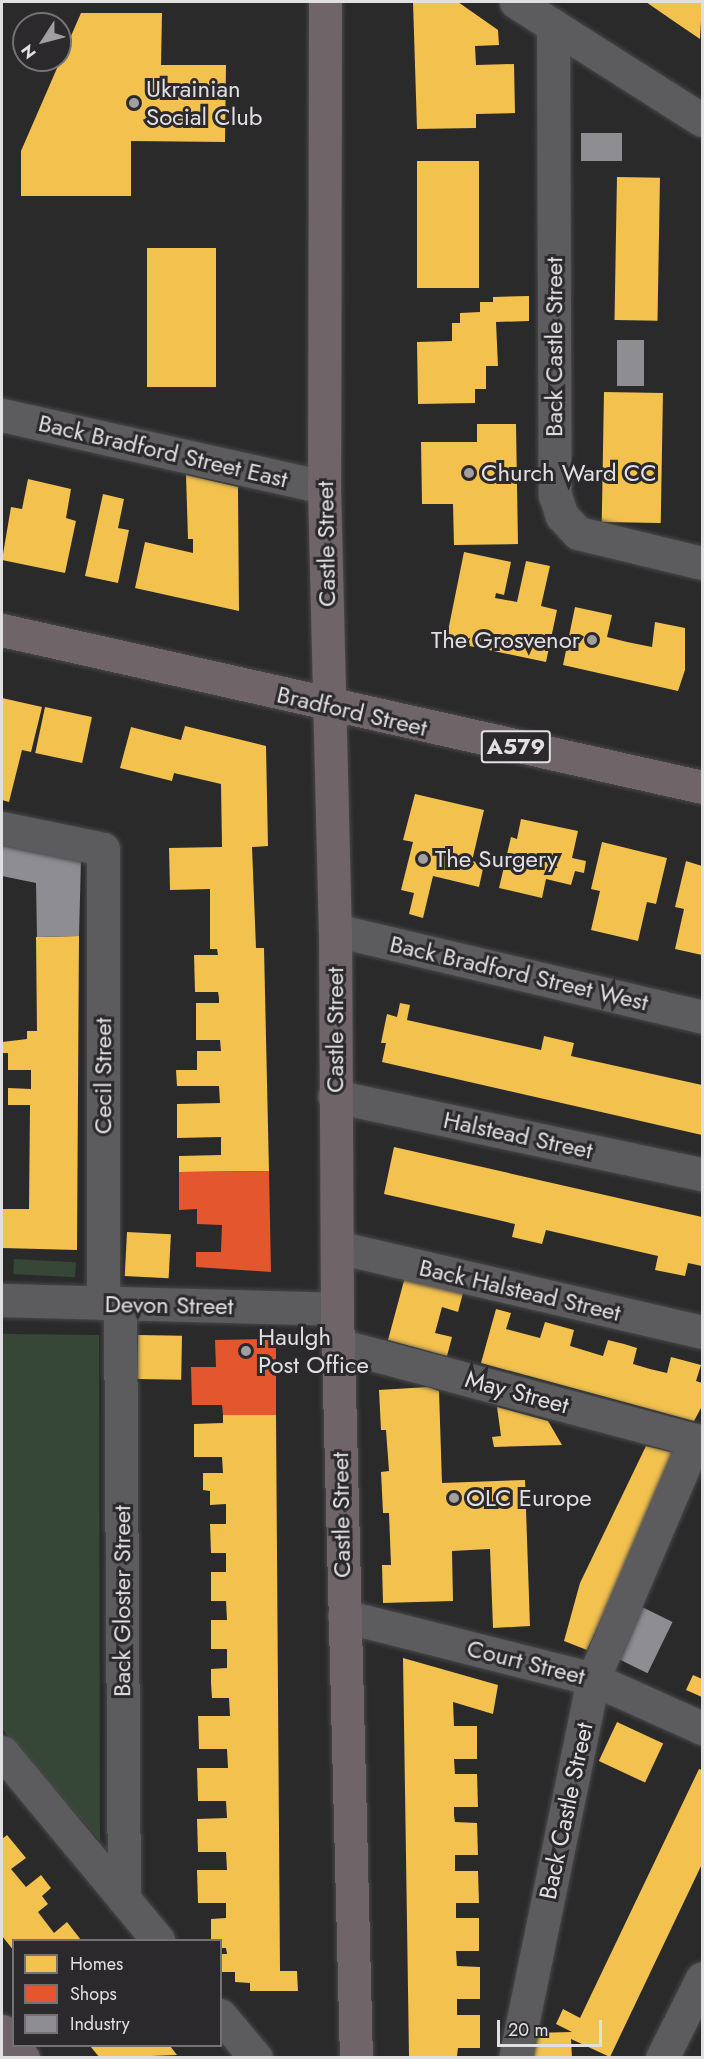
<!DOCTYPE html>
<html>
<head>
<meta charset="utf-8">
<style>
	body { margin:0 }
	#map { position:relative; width:704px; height:2059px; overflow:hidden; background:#2b2a2b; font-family:Jost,sans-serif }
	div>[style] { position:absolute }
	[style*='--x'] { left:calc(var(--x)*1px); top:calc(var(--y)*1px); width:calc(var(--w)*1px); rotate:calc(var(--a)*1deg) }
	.green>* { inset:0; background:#364738; transform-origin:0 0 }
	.homes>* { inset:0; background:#f2c14e; transform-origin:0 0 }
	.shops>* { inset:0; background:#e4572e }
	.industry>* { inset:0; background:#8d8d92; transform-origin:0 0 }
	.roads { filter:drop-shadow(0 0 2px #494849) drop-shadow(0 0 2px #494849) }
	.minor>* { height:33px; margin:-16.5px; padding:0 16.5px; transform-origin:16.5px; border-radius:16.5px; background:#5c5b5d }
	.major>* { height:33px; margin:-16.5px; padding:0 16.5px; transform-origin:16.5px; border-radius:16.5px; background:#6f6569 }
	.dots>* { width:16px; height:16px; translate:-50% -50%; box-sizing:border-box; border:3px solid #2b292c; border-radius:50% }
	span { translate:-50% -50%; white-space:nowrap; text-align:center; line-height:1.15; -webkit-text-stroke:6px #2b292c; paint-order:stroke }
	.shield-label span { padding:2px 4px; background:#2b292c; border:2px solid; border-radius:4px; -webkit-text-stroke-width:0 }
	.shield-label { font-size:22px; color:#e0dfe1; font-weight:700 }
	.poi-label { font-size:24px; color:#e0dfe1 }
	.left { translate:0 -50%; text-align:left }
	.right { translate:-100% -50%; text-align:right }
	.street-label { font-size:24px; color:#e0dfe1 }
	.frame { position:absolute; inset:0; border:3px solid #e0dfe1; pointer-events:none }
	.legend { position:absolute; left:12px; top:1939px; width:210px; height:108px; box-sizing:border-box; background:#2b292c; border:2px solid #737274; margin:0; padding:8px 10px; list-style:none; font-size:18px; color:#e0dfe1 }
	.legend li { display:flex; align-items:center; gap:12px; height:30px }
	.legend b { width:30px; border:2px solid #737274 }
	.north { position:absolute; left:12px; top:12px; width:60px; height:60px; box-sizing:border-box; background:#2b292c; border:2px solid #737274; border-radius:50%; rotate:234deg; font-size:16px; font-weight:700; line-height:24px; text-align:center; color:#e0dfe1 }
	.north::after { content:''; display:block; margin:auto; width:21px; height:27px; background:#a1a0a1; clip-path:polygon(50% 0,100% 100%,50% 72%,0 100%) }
	.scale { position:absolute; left:497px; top:2020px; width:105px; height:27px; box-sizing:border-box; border:3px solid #e0dfe1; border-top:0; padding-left:8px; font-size:18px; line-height:21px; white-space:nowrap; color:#e0dfe1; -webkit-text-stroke:4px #2b292c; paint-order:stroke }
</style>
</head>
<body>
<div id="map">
	<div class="green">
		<i style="left:14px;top:1259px;width:62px;height:15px;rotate:3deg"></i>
		<i style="clip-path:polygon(2px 1334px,99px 1335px,100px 1841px,2px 1729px)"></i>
	</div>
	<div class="homes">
		<i style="clip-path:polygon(413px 2px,458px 2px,498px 30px,499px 45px,475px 46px,476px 65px,514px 64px,515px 113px,476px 114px,476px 128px,417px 129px)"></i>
		<i style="clip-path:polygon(646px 2px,702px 2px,700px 39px,672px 20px)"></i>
		<i style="clip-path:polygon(81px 13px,162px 13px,161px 65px,226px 65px,225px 142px,131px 141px,131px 196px,21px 196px,21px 151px)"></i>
		<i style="left:417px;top:161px;width:62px;height:127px"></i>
		<i style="left:617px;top:177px;width:43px;height:143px;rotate:1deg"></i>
		<i style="left:147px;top:248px;width:69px;height:139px"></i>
		<i style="clip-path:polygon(529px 296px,529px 321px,496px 322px,498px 366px,486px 366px,486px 389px,475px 389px,475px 403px,418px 404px,417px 342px,452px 341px,452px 323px,460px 323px,460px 313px,480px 312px,480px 302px,493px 302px,493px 297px)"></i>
		<i style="left:604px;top:392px;width:59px;height:130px;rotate:1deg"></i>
		<i style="clip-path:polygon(477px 424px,516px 424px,518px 544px,454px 545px,453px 504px,422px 504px,421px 442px,477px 442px)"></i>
		<i style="clip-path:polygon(186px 475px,238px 487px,239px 611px,135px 588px,145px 542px,193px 553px,193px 539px,188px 539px)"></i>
		<i style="clip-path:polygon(28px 479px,71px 489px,66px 518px,76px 521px,65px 573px,2px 560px,11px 507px,22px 509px)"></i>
		<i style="clip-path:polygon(103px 494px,124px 499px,118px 528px,129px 530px,118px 583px,85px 576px)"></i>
		<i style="clip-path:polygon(464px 552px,511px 562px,504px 595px,496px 593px,495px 598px,517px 602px,526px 561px,550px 566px,541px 606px,557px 610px,546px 662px,446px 641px)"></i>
		<i style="clip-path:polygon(575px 607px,612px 615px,607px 637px,627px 642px,652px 647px,655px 622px,685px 628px,685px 670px,678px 691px,563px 665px)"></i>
		<i style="clip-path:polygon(2px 698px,42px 707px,31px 752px,22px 750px,9px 802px,2px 800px)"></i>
		<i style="left:45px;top:707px;width:48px;height:47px;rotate:12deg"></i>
		<i style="clip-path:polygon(185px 726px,266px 746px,268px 846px,252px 847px,256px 948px,264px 948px,269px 1171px,179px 1172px,179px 1156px,221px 1155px,221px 1137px,177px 1138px,177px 1104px,220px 1103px,219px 1086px,177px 1086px,176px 1070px,197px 1070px,197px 1051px,221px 1051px,220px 1040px,196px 1040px,196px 1003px,219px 1003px,219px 998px,218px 992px,195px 992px,194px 955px,218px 955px,217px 949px,210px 949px,210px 889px,170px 890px,169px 848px,222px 847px,221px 784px,174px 773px,172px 781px,120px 768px,131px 727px,181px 740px)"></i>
		<i style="clip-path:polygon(415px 794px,484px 810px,472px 861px,484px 864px,479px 887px,433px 876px,423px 918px,409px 914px,414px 893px,401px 890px,413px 842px,403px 840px)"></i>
		<i style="clip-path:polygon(521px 819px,578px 831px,572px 858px,586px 861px,584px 873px,575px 871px,571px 885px,546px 879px,542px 898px,499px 888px,511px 837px,517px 839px)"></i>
		<i style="clip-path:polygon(602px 842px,667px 858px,656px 904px,647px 902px,638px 941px,591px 930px,600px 891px,591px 889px)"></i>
		<i style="clip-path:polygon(686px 861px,702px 866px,702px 955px,675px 949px,684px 909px,675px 907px)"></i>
		<i style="clip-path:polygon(79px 936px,77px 1250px,2px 1248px,2px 1209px,29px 1209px,30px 1105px,8px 1105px,8px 1088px,31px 1089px,31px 1070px,8px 1070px,8px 1053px,2px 1053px,2px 1042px,27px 1039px,27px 1031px,37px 1031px,36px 937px)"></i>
		<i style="clip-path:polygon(400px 1003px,410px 1005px,407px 1020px,541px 1050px,544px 1036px,574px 1043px,571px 1056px,702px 1085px,702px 1135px,382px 1062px,386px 1043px,381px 1043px,387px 1014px,397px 1017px)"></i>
		<i style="clip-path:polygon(394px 1147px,702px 1217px,702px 1266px,688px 1263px,685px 1276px,655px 1270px,658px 1256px,546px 1230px,542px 1244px,512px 1237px,515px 1224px,384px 1194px)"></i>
		<i style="left:127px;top:1232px;width:44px;height:44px;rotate:3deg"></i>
		<i style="clip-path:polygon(405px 1277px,463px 1293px,458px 1312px,442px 1307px,435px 1333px,452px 1337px,447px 1356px,388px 1340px)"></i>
		<i style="clip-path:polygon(496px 1309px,511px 1313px,506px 1329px,540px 1338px,545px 1322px,574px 1330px,570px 1346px,603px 1356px,608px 1340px,624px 1344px,637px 1348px,633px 1364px,650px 1369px,667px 1373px,671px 1357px,701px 1365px,696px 1381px,702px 1383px,702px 1406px,694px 1421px,481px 1363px)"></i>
		<i style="left:138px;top:1335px;width:44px;height:44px;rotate:1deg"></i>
		<i style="clip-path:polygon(428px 1387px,439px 1391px,442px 1483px,525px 1480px,530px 1626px,493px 1628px,490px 1549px,452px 1551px,453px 1601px,383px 1603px,382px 1565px,391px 1565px,389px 1513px,383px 1513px,381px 1472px,389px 1471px,386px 1430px,381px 1430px,379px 1390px)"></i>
		<i style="clip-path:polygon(497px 1407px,548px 1421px,562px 1445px,494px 1447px,492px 1437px,501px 1436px)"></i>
		<i style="clip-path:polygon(223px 1415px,276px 1415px,280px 1971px,297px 1971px,298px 1991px,250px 1991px,250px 1983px,235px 1982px,235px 1972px,220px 1972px,220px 1954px,227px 1954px,226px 1948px,220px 1948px,220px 1940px,211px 1940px,211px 1919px,226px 1918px,226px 1903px,198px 1903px,197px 1870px,227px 1870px,226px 1852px,198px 1852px,197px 1819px,227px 1818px,226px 1801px,198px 1801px,197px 1768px,228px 1768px,227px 1749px,199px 1749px,198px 1716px,230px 1716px,229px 1698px,212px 1698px,211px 1683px,211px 1669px,227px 1668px,227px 1649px,211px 1649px,211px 1620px,227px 1620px,226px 1601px,211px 1601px,211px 1572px,226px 1572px,226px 1553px,211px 1553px,210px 1524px,226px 1524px,226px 1504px,210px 1505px,210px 1491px,203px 1490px,203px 1473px,223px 1473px,222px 1457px,194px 1457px,194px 1424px,223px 1423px)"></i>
		<i style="clip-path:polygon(646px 1446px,679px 1454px,587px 1650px,564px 1641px,580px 1583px)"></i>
		<i style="clip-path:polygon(403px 1658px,498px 1685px,493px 1714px,453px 1702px,454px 1726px,477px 1726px,477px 1759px,454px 1759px,455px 1774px,477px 1774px,478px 1807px,454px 1807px,454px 1815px,455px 1822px,477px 1823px,478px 1855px,455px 1855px,455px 1871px,478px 1871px,479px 1903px,456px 1903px,456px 1918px,479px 1918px,479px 1951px,456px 1951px,457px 1966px,480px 1967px,480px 1999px,457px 1999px,457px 2015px,480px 2015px,480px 2048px,458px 2048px,457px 2056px,409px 2056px)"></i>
		<i style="clip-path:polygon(693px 1675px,702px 1679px,702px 1697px,686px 1690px)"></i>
		<i style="left:617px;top:1722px;width:51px;height:43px;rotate:25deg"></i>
		<i style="clip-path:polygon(699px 1769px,702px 1770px,702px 1864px,610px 2057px,571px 2039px,572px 2058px,531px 2058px,531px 2033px,572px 2032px,556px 2024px,563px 2009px,580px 2018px)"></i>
		<i style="clip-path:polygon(7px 1835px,26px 1858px,11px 1869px,26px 1887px,41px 1875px,51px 1888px,42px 1896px,48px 1904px,38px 1912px,54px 1933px,67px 1922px,81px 1940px,14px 1940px,14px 1951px,2px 1936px,2px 1839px)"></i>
		<i style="clip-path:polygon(90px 2046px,170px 2046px,177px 2055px,100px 2058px)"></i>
	</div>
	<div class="shops">
		<i style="clip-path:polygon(269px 1171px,271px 1272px,196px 1267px,196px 1252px,221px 1252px,222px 1225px,197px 1224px,197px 1209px,179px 1210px,179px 1172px)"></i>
		<i style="clip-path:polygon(276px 1339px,276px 1415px,223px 1415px,222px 1405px,192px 1405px,191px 1367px,216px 1367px,215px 1340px)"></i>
	</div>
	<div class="industry">
		<i style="left:581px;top:133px;width:41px;height:28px"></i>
		<i style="left:617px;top:340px;width:27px;height:46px"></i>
		<i style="clip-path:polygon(2px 845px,81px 860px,79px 936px,37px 937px,36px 883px,2px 876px)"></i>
		<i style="left:642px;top:1607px;width:34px;height:57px;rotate:26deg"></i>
	</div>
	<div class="roads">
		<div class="minor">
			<i style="--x:516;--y:2;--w:220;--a:32.4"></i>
			<i style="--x:553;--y:25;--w:470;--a:89.8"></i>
			<i style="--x:555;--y:495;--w:22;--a:72"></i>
			<i style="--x:562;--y:516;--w:23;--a:47"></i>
			<i style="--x:578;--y:533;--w:128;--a:13.6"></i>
			<i style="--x:2;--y:415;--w:330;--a:12.6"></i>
			<i style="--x:2;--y:828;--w:103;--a:11.7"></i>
			<i style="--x:103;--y:849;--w:454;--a:90"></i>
			<i style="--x:335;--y:930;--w:377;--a:13.3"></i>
			<i style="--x:334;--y:1096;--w:376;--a:12"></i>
			<i style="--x:337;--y:1247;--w:375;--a:13.1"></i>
			<i style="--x:2;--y:1300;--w:335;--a:1.5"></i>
			<i style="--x:120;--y:1303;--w:596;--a:89.62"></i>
			<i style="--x:338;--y:1345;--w:369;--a:14.9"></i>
			<i style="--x:695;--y:1440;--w:260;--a:113.1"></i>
			<i style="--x:593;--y:1679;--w:387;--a:101.6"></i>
			<i style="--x:344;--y:1616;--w:257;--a:14.2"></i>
			<i style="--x:593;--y:1679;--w:120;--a:24.2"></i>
			<i style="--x:2;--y:1752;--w:244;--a:50.3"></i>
			<i style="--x:220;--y:2015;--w:56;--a:50.1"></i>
			<i style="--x:662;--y:2058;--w:89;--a:-63.4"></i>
		</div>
		<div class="major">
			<i style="--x:325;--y:2;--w:485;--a:90.1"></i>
			<i style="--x:324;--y:487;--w:443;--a:88.6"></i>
			<i style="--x:335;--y:930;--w:379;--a:89.7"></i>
			<i style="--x:337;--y:1309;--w:749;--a:88.55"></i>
			<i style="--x:2;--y:630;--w:717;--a:12.64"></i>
			<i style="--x:2;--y:2031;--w:34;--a:52"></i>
		</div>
	</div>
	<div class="dots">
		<i style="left:134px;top:103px;background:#a1a0a1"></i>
		<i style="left:469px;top:473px;background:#a1a0a1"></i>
		<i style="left:592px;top:640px;background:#a1a0a1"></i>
		<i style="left:423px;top:859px;background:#a1a0a1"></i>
		<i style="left:246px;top:1351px;background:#a1a0a1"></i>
		<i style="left:454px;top:1498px;background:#a1a0a1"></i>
	</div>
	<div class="shield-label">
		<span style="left:516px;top:747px">A579</span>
	</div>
	<div class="poi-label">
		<span class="left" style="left:146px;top:103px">Ukrainian<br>Social Club</span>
		<span class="left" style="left:481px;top:473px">Church Ward CC</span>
		<span class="right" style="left:580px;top:640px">The Grosvenor</span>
		<span class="left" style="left:435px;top:859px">The Surgery</span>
		<span class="left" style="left:258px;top:1351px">Haulgh<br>Post Office</span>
		<span class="left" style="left:466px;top:1498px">OLC Europe</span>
	</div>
	<div class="street-label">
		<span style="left:554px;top:347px;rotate:-90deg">Back Castle Street</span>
		<span style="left:163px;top:451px;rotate:13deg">Back Bradford Street East</span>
		<span style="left:326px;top:544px;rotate:-91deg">Castle Street</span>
		<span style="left:352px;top:711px;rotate:13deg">Bradford Street</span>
		<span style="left:519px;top:973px;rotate:13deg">Back Bradford Street West</span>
		<span style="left:335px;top:1030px;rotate:-90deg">Castle Street</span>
		<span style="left:103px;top:1076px;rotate:-90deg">Cecil Street</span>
		<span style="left:518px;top:1135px;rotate:12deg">Halstead Street</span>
		<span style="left:520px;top:1290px;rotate:13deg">Back Halstead Street</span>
		<span style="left:169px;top:1305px;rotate:1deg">Devon Street</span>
		<span style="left:517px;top:1392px;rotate:15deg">May Street</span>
		<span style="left:341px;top:1515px;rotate:-91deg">Castle Street</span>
		<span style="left:122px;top:1601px;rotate:-90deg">Back Gloster Street</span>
		<span style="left:526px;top:1662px;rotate:14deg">Court Street</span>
		<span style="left:566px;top:1811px;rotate:-78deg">Back Castle Street</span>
	</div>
	<div class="frame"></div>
	<ul class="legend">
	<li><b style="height:16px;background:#f2c14e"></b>Homes</li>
	<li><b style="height:16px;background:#e4572e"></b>Shops</li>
	<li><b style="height:16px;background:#8d8d92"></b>Industry</li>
	</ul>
	<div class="north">N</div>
	<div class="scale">20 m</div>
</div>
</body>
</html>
